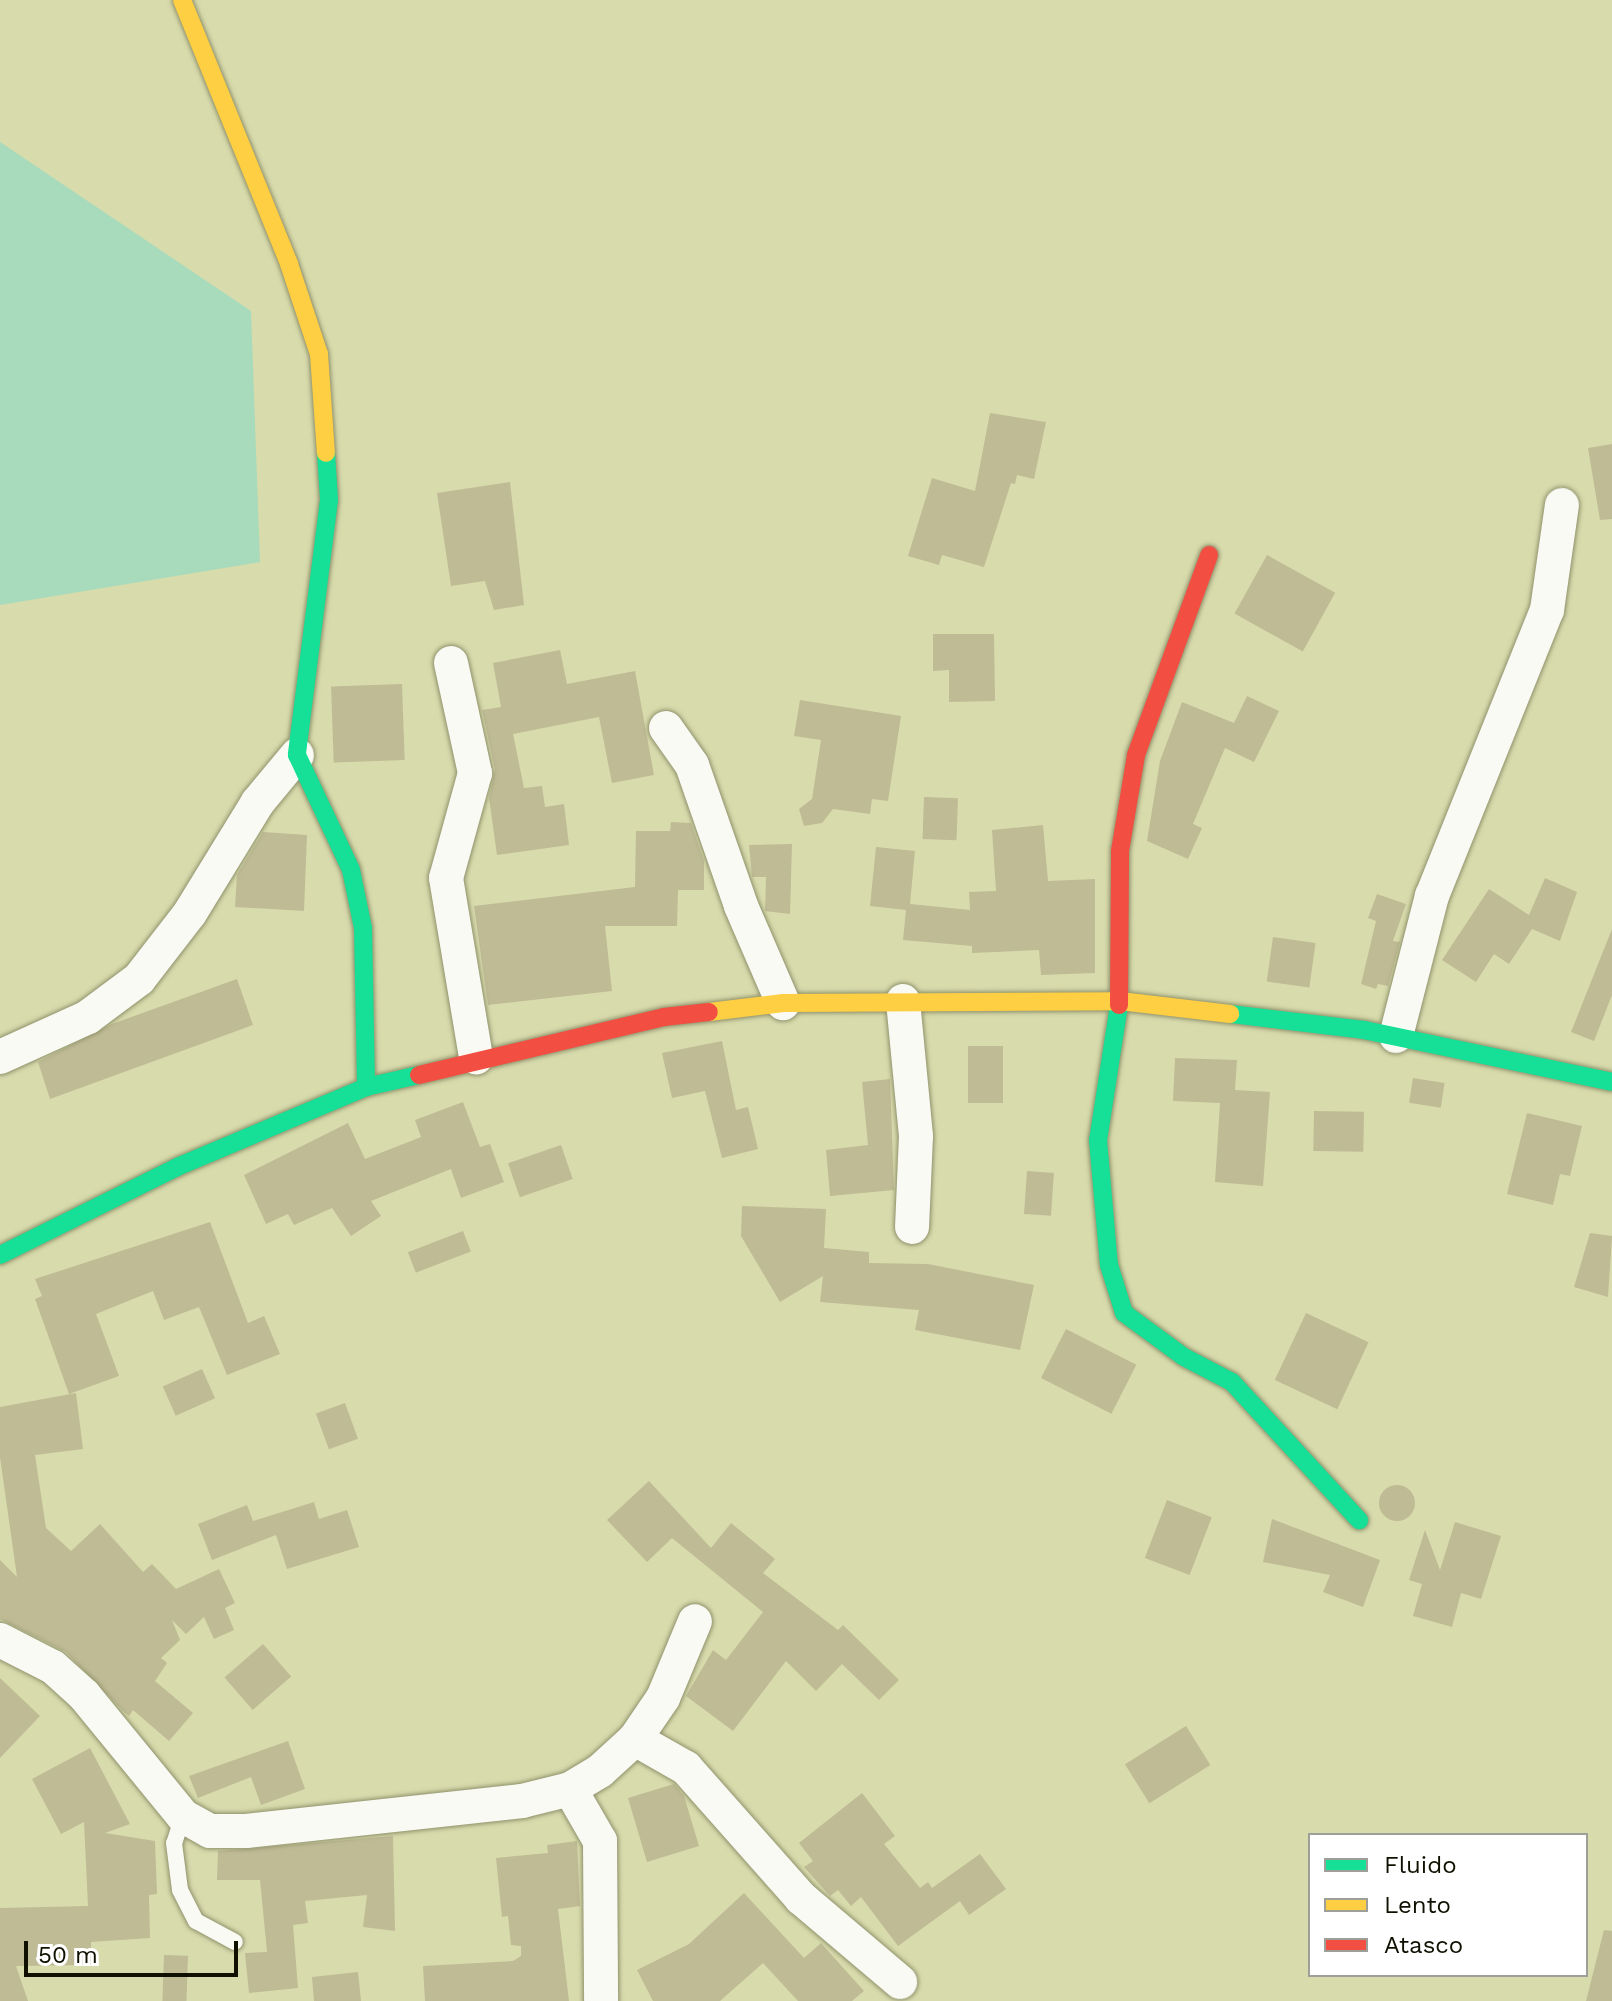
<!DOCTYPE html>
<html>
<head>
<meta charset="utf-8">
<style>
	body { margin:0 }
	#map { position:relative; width:1612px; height:2001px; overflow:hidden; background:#d8dbac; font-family:"Work Sans",sans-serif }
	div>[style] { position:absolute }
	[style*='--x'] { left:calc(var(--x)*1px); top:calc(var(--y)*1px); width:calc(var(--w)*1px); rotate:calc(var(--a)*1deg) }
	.water>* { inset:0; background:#a7dbbb }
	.building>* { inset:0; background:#bfbb95; transform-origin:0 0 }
	.round { border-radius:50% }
	.roads { filter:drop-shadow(0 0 2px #90926c) drop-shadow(0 0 2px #90926c) }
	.lane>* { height:16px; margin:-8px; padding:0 8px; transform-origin:8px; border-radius:8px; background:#f9faf3 }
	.street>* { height:34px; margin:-17px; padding:0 17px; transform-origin:17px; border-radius:17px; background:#f9faf3 }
	.fast>* { height:18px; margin:-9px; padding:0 9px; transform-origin:9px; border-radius:9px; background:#16e098 }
	.slow>* { height:18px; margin:-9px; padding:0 9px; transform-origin:9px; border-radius:9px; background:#ffcf43 }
	.jam>* { height:18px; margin:-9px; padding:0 9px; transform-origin:9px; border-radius:9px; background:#f24e42 }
	span { translate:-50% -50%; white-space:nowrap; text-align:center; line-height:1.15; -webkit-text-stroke:6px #fff; paint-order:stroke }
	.legend { position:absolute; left:1308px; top:1833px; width:280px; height:144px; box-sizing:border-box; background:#fff; border:2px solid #9f9f99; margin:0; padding:10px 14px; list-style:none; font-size:24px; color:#101000 }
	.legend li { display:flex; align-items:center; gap:16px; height:40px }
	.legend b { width:40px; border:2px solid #9f9f99 }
	.scale { position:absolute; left:24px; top:1941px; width:214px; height:36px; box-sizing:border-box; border:4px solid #101000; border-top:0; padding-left:10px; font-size:24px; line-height:28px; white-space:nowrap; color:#101000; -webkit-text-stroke:6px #fff; paint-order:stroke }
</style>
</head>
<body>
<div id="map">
	<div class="water">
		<i style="clip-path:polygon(0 142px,251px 311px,260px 562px,0 605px)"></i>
	</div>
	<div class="building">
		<i style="clip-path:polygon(990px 413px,1046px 422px,1034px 479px,1017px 475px,1015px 484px,1011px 483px,984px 567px,942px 555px,939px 565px,908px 556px,932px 478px,975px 491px)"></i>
		<i style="clip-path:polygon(1612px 444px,1612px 519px,1600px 520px,1588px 448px)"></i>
		<i style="clip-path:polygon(510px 482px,524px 605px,494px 610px,485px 581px,451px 586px,437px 493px)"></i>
		<i style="left:1267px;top:555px;width:78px;height:67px;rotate:29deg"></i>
		<i style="clip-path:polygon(933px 634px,994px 634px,995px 701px,949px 702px,949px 670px,933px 671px)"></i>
		<i style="clip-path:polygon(560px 650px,567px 684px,635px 671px,654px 775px,612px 783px,599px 717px,513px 734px,524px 788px,542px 786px,545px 807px,564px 804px,569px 845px,497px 855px,489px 798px,495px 769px,482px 710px,501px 707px,493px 663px)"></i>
		<i style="left:402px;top:684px;width:76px;height:71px;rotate:88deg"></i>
		<i style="clip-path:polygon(1247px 696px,1279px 711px,1254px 762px,1225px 748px,1193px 824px,1202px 828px,1188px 859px,1147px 841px,1160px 761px,1182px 702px,1234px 723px)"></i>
		<i style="clip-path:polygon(800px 700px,901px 716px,888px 801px,872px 799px,870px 814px,833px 809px,822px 823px,804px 826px,799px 809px,812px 799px,821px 740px,794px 736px)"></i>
		<i style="left:924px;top:797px;width:34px;height:42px;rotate:2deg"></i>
		<i style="clip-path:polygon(671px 822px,691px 823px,704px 861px,704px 890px,678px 890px,677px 926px,605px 926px,612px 991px,488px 1005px,474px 906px,635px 887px,636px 831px,670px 831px)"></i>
		<i style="clip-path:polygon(1043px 825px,1048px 881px,1095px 879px,1095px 973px,1041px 975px,1039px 950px,972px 953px,972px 946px,903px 940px,906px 910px,870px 906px,876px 847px,915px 851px,910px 904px,970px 910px,969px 892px,996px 891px,992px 830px)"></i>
		<i style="clip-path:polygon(263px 832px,307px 835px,304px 911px,235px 907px,237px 875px)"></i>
		<i style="clip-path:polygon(792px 844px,790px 914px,765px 911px,766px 877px,752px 877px,749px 845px)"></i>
		<i style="clip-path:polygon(1545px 878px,1577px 892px,1560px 941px,1532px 929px,1509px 964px,1494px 954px,1476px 982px,1442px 960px,1489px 889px,1529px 915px)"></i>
		<i style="clip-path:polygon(1377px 894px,1406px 904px,1393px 941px,1400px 942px,1388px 986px,1378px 984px,1376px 989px,1361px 984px,1376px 921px,1368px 918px)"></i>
		<i style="clip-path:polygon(1612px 929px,1612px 995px,1594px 1041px,1571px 1032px)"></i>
		<i style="left:1273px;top:937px;width:43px;height:45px;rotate:8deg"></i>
		<i style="clip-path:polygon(237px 979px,253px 1025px,50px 1099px,38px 1062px,112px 1024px)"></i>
		<i style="clip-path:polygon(722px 1041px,736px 1110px,748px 1107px,758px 1149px,722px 1158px,705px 1091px,672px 1098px,662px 1053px)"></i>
		<i style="left:968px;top:1046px;width:35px;height:57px"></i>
		<i style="clip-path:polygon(1175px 1058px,1237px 1060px,1235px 1090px,1270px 1092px,1263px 1186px,1215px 1182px,1220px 1103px,1173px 1101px)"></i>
		<i style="left:1413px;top:1078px;width:32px;height:25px;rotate:9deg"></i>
		<i style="clip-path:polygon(890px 1079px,894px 1190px,830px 1196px,826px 1150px,868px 1145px,862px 1082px)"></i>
		<i style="clip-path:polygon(463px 1102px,480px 1147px,490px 1144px,504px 1182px,461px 1198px,451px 1169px,371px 1201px,381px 1216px,351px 1236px,332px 1208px,294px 1225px,288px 1214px,266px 1224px,244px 1175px,348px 1123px,365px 1159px,421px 1137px,415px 1120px)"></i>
		<i style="left:1314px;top:1111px;width:50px;height:40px;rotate:1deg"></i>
		<i style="clip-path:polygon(1527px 1113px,1582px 1126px,1570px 1176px,1560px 1174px,1553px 1205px,1507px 1194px)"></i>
		<i style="left:561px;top:1145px;width:36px;height:56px;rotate:71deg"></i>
		<i style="left:1027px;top:1171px;width:27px;height:43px;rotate:4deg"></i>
		<i style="clip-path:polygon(742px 1206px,826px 1209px,824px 1248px,869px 1252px,869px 1263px,928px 1264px,1034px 1285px,1020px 1350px,915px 1330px,919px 1310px,820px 1302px,823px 1276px,780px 1302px,741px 1236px)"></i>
		<i style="clip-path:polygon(210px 1222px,248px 1323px,264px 1316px,280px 1354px,227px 1375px,199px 1307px,164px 1320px,153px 1291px,96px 1314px,119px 1376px,69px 1394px,35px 1299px,42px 1296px,35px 1279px)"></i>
		<i style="left:463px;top:1231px;width:22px;height:59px;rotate:69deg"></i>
		<i style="clip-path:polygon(1590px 1233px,1612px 1236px,1608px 1297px,1574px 1287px)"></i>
		<i style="left:1306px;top:1313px;width:69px;height:74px;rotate:25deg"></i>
		<i style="left:1066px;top:1329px;width:79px;height:55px;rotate:27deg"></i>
		<i style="left:202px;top:1369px;width:32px;height:43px;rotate:66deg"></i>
		<i style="clip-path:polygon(76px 1393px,83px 1449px,35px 1455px,46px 1528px,71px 1551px,100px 1524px,143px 1572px,152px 1564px,176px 1589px,219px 1569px,235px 1603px,225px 1608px,234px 1630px,214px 1639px,204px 1617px,186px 1634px,172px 1620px,180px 1640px,161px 1658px,167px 1663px,155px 1681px,193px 1713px,169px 1741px,133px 1710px,129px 1716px,124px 1712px,66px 1652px,0 1619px,0 1560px,17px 1577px,0 1457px,0 1407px)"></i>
		<i style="left:345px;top:1403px;width:38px;height:31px;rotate:70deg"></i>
		<i style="clip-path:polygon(649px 1481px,711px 1548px,731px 1523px,775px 1559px,763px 1573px,838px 1630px,843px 1625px,899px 1680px,879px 1700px,842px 1664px,816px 1691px,786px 1661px,733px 1731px,686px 1696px,713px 1650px,726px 1660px,763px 1612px,672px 1538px,647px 1562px,607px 1520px)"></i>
		<i class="round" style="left:1379px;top:1485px;width:36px;height:36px"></i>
		<i style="left:1167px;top:1500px;width:48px;height:62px;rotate:21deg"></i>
		<i style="clip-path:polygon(314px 1502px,319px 1519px,347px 1510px,359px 1547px,287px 1569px,276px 1535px,212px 1560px,198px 1524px,247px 1505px,253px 1521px)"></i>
		<i style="clip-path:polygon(1272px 1519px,1380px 1560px,1363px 1607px,1323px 1592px,1330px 1575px,1263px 1562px)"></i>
		<i style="clip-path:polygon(1455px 1522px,1501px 1536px,1481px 1599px,1461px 1593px,1452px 1627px,1413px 1616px,1422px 1584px,1409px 1580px,1425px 1530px,1440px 1570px)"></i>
		<i style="left:263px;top:1644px;width:43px;height:51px;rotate:49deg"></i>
		<i style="clip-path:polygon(0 1678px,40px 1716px,0 1758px)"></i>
		<i style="left:1186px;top:1726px;width:46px;height:72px;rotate:58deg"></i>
		<i style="clip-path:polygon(288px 1741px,305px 1789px,261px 1805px,251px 1777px,198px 1798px,189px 1776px)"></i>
		<i style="clip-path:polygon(90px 1748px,130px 1824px,105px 1833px,155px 1841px,157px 1894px,149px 1895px,150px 1938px,91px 1942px,91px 1965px,16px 1966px,28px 2001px,0 2001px,0 1908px,88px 1906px,84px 1822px,61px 1834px,32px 1779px)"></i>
		<i style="clip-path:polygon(674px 1784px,684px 1796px,699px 1846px,647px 1862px,628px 1798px)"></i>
		<i style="clip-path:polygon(862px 1793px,895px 1836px,884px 1844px,920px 1888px,928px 1882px,932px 1888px,980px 1854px,1006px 1889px,969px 1915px,960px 1901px,898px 1946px,861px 1897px,851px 1906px,838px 1890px,830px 1896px,804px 1867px,813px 1861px,799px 1843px)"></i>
		<i style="clip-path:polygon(393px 1836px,395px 1931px,363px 1927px,367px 1895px,305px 1901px,308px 1923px,293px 1925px,298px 1988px,249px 1993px,245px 1953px,267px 1952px,260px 1880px,217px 1880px,218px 1851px)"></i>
		<i style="clip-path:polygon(577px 1841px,580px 1906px,558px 1909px,569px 2001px,425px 2001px,423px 1966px,513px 1961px,521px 1956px,521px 1946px,511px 1945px,508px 1916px,502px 1917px,496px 1858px,548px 1853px,547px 1845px)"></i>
		<i style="clip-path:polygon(744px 1893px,804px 1958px,821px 1943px,864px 1991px,852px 2001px,798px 2001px,763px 1963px,720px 2001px,653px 2001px,637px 1970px,689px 1944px)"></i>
		<i style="clip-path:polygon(1604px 1930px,1612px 1931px,1612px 2001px,1586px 2001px)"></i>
		<i style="left:164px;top:1955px;width:24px;height:46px;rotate:2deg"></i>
		<i style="clip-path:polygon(358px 1972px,361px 2001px,314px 2001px,312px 1977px)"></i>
	</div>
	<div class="roads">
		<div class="lane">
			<i style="--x:183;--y:1816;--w:28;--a:108"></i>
			<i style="--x:174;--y:1843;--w:47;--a:82.7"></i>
			<i style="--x:180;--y:1890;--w:35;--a:63"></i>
			<i style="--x:196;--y:1921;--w:44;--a:28.3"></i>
		</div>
		<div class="street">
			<i style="--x:451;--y:663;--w:113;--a:77.7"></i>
			<i style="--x:475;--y:773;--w:109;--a:105.4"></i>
			<i style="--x:446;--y:878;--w:182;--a:80.5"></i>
			<i style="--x:666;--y:728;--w:45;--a:54.9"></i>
			<i style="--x:692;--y:765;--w:149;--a:70.8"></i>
			<i style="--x:741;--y:906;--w:106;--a:66.6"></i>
			<i style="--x:903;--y:1001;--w:136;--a:84.5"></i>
			<i style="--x:916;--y:1136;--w:91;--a:92.5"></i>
			<i style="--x:1396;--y:1036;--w:145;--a:-75.6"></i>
			<i style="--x:1432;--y:896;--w:308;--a:-68.1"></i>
			<i style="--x:1547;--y:610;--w:106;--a:-81.9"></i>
			<i style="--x:0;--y:1057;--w:97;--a:-24.4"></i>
			<i style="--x:88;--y:1017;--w:64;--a:-36.7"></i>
			<i style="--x:139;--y:979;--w:83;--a:-52.3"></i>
			<i style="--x:190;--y:913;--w:130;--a:-58.5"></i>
			<i style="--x:258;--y:802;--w:61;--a:-50.3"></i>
			<i style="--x:0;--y:1640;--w:59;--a:27"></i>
			<i style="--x:53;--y:1667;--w:42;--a:42.1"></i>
			<i style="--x:84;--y:1695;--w:156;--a:50.7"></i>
			<i style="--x:183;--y:1816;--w:31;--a:29"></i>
			<i style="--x:210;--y:1831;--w:36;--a:0"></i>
			<i style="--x:246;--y:1831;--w:278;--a:-6.2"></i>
			<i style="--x:522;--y:1801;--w:49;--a:-14"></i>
			<i style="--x:570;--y:1789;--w:35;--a:-31"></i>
			<i style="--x:600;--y:1771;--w:47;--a:-42.4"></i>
			<i style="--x:635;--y:1739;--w:50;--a:-55.7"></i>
			<i style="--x:663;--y:1698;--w:83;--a:-67.4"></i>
			<i style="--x:635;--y:1739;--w:59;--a:29.6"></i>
			<i style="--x:686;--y:1768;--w:174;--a:48.5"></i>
			<i style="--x:801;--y:1898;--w:130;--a:40.3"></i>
			<i style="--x:570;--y:1789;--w:60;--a:60"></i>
			<i style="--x:600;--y:1841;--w:160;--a:89.6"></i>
		</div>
		<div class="fast">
			<i style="--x:326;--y:453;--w:47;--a:86.3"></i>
			<i style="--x:329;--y:500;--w:257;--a:97.2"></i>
			<i style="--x:297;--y:755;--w:127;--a:64.8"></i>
			<i style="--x:351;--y:870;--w:59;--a:78.3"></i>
			<i style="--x:363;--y:928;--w:159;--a:88.9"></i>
			<i style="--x:1119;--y:1005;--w:137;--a:98.8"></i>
			<i style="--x:1098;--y:1140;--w:125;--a:85"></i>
			<i style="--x:1109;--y:1265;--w:50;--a:72.6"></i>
			<i style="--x:1124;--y:1313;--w:74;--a:36.3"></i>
			<i style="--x:1184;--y:1357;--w:54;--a:27.5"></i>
			<i style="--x:1232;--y:1382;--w:188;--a:47.4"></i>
			<i style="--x:1230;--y:1014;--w:135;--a:6.8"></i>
			<i style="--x:1364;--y:1030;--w:253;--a:11.8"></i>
			<i style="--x:0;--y:1255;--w:198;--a:-26.4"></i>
			<i style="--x:177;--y:1167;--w:205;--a:-22.9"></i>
			<i style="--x:366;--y:1087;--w:54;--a:-12.8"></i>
		</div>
		<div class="slow">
			<i style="--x:182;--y:0;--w:285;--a:67.9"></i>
			<i style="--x:289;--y:264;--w:95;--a:71.6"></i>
			<i style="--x:319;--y:354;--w:99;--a:86"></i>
			<i style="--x:709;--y:1012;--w:75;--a:-6.9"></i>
			<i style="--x:783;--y:1003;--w:337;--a:-0.3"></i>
			<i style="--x:1120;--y:1001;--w:111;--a:6.7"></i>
		</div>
		<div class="jam">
			<i style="--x:1119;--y:1005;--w:154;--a:-89.6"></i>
			<i style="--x:1120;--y:851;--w:97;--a:-80.5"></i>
			<i style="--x:1136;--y:755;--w:213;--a:-69.9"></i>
			<i style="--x:419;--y:1075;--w:252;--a:-13.3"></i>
			<i style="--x:664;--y:1017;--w:45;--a:-6.3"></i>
		</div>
	</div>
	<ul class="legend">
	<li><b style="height:10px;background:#16e098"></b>Fluido</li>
	<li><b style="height:10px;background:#ffcf43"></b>Lento</li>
	<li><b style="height:10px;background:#f24e42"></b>Atasco</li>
	</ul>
	<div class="scale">50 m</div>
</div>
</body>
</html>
